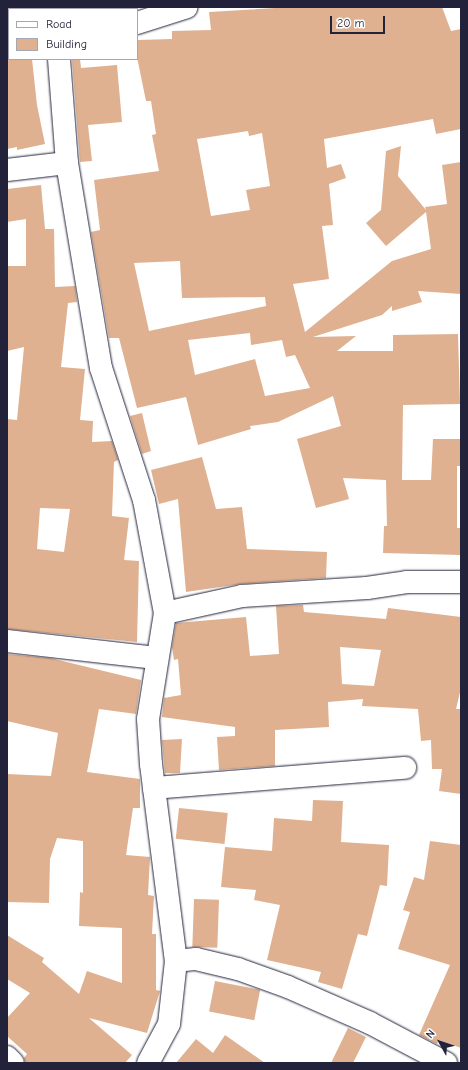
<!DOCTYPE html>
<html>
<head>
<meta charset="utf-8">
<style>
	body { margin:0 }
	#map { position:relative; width:468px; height:1070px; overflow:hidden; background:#fff; font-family:"Comic Neue",sans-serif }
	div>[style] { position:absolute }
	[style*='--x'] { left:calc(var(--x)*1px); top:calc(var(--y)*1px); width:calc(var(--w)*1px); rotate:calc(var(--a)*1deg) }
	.building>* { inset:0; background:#dfb190; transform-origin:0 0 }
	.roads { filter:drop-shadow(0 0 1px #22223b) drop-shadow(0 0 1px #22223b) }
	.street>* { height:22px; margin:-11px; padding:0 11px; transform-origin:11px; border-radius:11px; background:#fff }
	span { translate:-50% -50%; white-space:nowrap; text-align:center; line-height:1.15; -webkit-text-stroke:3.5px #fff; paint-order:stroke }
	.frame { position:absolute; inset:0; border:8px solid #22223b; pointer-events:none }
	.legend { position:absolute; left:8px; top:8px; width:130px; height:52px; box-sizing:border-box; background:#fff; border:1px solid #a7a7b1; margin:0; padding:5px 7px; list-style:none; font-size:12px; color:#22223b }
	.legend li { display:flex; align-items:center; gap:8px; height:20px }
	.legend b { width:20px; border:1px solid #a7a7b1 }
	.north { position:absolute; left:420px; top:1022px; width:40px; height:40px; -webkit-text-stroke:3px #fff; paint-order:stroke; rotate:310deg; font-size:11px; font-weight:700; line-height:16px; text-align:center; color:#22223b }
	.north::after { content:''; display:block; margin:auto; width:14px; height:18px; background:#22223b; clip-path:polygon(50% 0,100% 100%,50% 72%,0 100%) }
	.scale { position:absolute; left:330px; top:16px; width:55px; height:18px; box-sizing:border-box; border:2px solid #22223b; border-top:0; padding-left:5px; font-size:12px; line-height:14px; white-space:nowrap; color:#22223b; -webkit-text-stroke:3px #fff; paint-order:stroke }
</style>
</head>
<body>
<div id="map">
	<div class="building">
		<i style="clip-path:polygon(evenodd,293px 7px,442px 7px,451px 31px,461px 29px,461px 129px,436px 134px,433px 119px,324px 139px,327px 168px,341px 164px,346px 178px,329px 184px,333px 225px,322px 226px,329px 279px,293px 284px,305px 332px,392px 261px,431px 249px,426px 212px,386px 246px,366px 223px,381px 210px,386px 151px,401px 146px,398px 176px,426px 210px,425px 207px,447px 204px,442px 165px,461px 162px,461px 294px,418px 291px,422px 302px,392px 311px,392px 306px,382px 315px,313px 337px,356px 336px,337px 351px,393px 351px,393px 335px,458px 334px,460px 404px,403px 405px,402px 480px,431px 480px,433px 439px,461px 439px,461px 466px,457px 466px,457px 528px,461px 528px,461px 555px,383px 553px,384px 526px,387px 526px,386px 480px,343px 478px,349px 499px,316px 508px,297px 439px,341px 426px,333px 396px,278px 422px,250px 426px,251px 429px,198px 445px,186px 397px,137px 408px,119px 338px,109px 338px,91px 232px,100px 230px,94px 180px,159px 171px,152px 135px,156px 134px,151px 101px,146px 101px,137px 57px,137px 40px,172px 39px,172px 31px,211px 30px,209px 12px,293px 7px,248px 131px,249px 136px,262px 133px,270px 186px,246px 190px,250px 210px,211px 216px,197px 139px,248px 131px,293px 7px,180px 261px,182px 298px,265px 297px,266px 306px,149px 331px,134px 263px,180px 261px,293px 7px,250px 333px,251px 345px,282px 340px,286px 357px,295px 355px,310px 388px,265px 396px,255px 359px,195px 375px,188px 340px,250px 333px)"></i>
		<i style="clip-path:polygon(7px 59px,32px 59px,37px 105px,45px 144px,17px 150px,17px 147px,7px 149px)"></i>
		<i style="clip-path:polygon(72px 59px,80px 59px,81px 68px,117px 65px,122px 122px,88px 125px,92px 161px,80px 162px)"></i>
		<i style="clip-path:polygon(evenodd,41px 185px,45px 229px,54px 229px,55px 287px,75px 286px,77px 302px,68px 303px,61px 367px,85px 369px,80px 420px,93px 421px,92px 442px,112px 441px,118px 460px,114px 462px,112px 516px,129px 518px,124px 560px,139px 561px,137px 642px,7px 629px,7px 419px,17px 420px,24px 347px,7px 351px,7px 266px,26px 266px,26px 219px,7px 222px,7px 189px,41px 185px,40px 508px,70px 509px,64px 552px,37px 549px,40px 508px)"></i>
		<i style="clip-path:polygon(142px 413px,151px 451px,142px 454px,130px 416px)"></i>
		<i style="clip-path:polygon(202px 457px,216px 509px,242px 507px,247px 549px,327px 552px,326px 578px,241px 584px,186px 592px,178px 499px,159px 504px,151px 470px)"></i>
		<i style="clip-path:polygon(evenodd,303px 605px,304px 612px,386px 619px,388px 608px,461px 617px,461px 688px,456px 709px,461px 709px,461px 794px,439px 791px,442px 769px,432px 769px,431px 740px,421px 741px,418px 709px,362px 706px,363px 699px,328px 702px,329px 727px,275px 730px,275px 766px,219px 770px,217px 737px,235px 736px,235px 727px,162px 717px,164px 698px,181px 695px,178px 659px,174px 660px,172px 647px,176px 623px,246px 617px,250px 656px,279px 654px,276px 606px,303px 605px,340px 647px,381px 650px,374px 686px,342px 684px,340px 647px)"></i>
		<i style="clip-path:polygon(7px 654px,50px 658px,141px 680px,136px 714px,99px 709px,87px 772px,140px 779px,140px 808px,133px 808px,126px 855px,150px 857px,148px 895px,154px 896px,152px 934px,156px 934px,156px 990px,160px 991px,147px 1033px,89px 1018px,132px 1055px,125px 1063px,25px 1063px,24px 1058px,27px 1054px,7px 1036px,7px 1018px,30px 993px,7px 979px,7px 935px,44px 958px,42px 962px,79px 994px,87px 971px,122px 983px,122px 928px,79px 926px,80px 892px,83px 893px,83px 841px,57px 838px,50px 859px,49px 903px,7px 902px,7px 774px,51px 776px,58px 733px,7px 721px)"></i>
		<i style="clip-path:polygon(182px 739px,180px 773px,165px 773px,162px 740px)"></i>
		<i style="clip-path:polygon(313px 800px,343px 801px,341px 842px,389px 845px,387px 886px,380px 885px,367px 936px,358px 934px,342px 989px,318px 982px,321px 972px,267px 960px,280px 905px,254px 900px,256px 890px,221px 887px,225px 847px,272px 851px,274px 818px,312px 821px)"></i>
		<i style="left:179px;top:808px;width:49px;height:31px;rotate:6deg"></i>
		<i style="clip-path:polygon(430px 841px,461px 845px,461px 1048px,439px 1040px,437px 1044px,419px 1035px,450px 965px,398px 949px,410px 912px,403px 910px,414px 877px,424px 880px)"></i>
		<i style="left:194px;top:899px;width:25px;height:48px;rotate:2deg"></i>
		<i style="left:215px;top:981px;width:46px;height:31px;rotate:11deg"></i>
		<i style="clip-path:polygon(348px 1028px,366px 1037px,353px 1063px,331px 1063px)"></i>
		<i style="clip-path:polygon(225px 1035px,265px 1063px,176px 1063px,196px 1039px,213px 1053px)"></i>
	</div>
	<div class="roads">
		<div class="street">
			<i style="--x:49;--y:7;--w:2;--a:63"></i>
			<i style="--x:137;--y:23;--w:52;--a:-17.7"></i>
			<i style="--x:59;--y:59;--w:104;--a:85.6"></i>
			<i style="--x:67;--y:163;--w:208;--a:80.6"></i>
			<i style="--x:101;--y:368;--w:139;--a:72"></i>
			<i style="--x:144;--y:500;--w:115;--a:79.5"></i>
			<i style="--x:165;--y:613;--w:107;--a:99.1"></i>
			<i style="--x:148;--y:719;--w:45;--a:86.2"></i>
			<i style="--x:151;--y:764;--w:199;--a:82.8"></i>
			<i style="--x:176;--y:961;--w:63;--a:96.3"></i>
			<i style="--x:169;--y:1024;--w:44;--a:118.3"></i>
			<i style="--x:7;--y:170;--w:60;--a:-6.7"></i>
			<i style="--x:165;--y:613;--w:79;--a:-12.4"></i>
			<i style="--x:242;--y:596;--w:125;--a:-3.7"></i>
			<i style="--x:367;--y:588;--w:40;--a:-8.5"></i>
			<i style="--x:407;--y:582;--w:54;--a:0"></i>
			<i style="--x:7;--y:641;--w:150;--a:6.5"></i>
			<i style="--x:154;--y:788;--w:252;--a:-4.6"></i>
			<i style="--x:176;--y:961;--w:20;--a:-6"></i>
			<i style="--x:196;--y:959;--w:43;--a:13.4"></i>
			<i style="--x:238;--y:969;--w:53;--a:19.8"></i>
			<i style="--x:288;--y:987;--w:90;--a:23.7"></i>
			<i style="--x:370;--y:1023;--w:86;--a:27.8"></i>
			<i style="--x:7;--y:1057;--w:8;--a:45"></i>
		</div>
	</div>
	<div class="frame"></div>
	<ul class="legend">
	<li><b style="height:5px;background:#fff"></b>Road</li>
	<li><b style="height:11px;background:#dfb190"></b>Building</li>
	</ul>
	<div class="north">N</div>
	<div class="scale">20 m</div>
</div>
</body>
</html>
